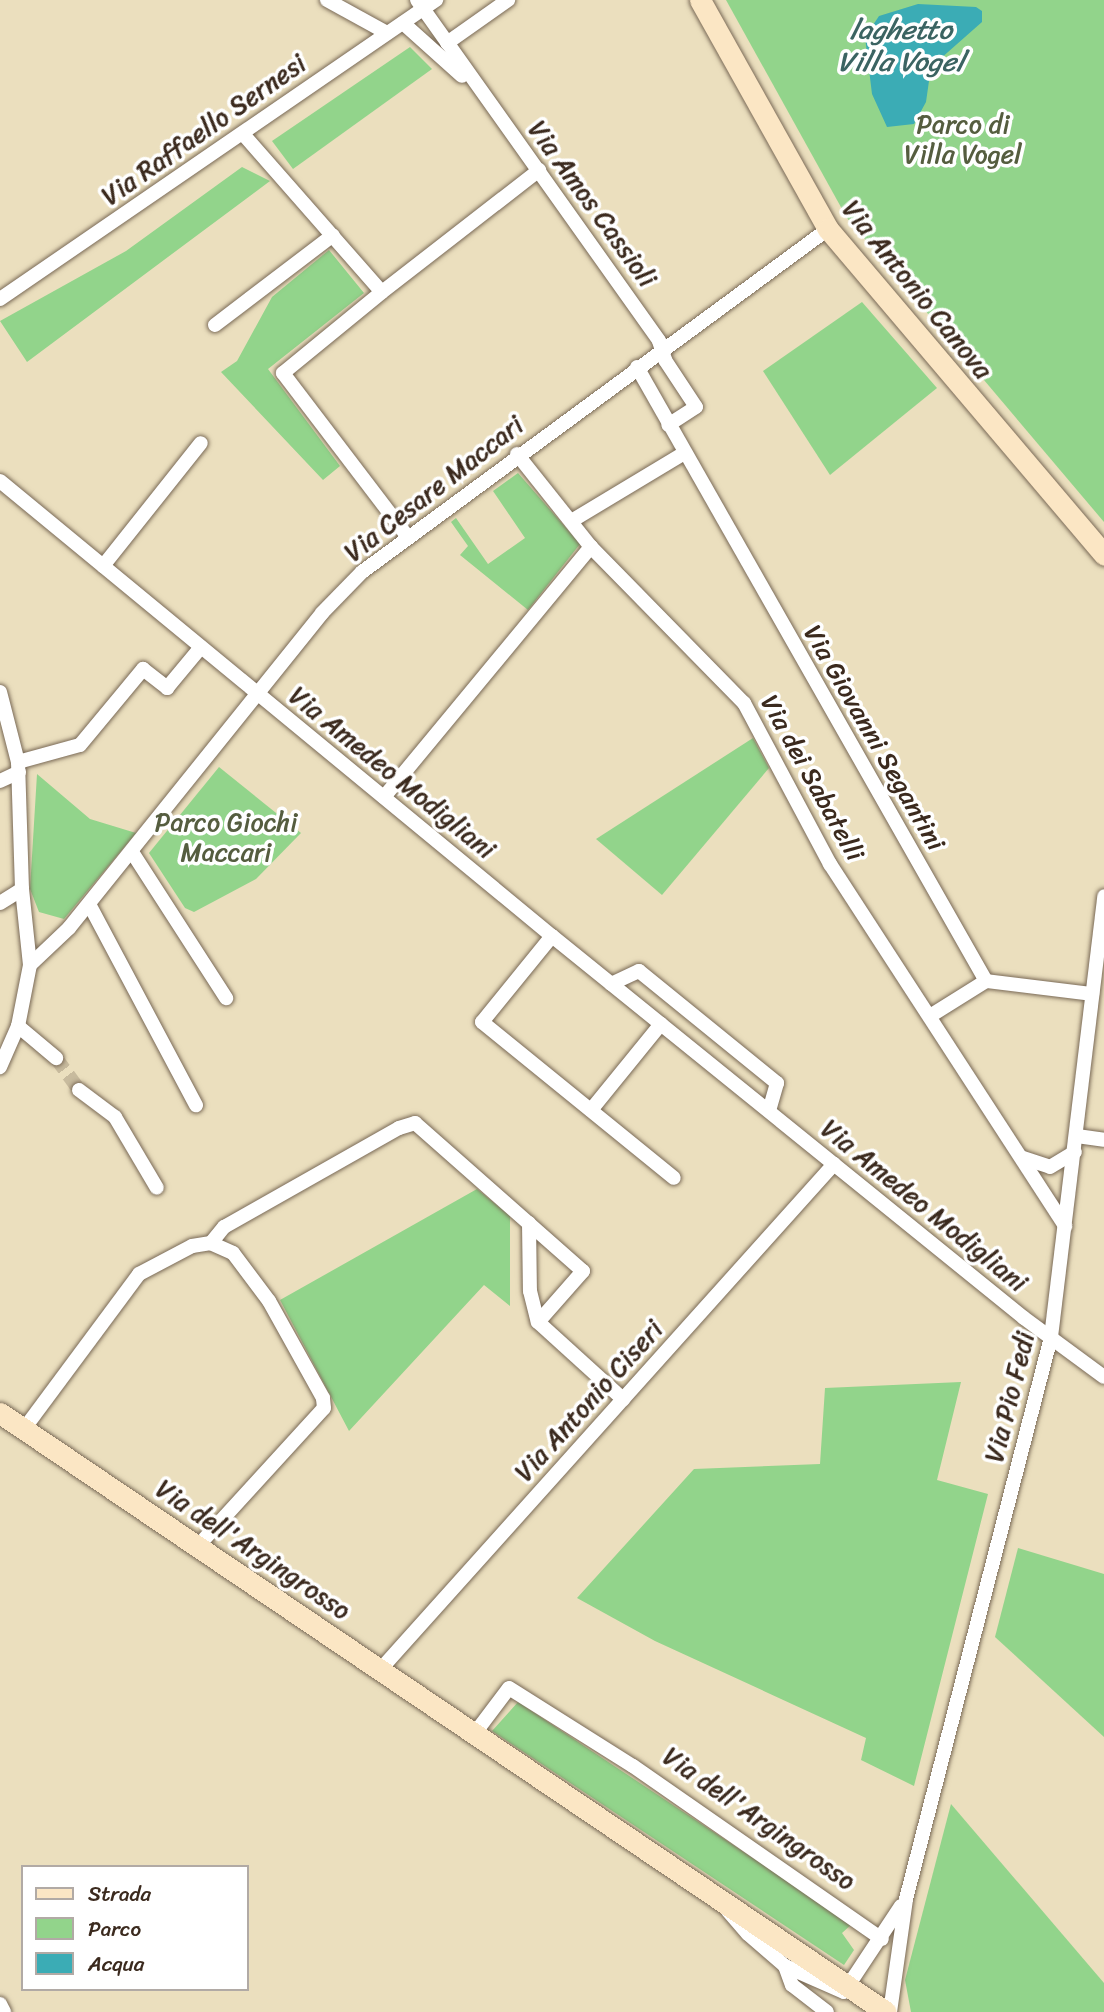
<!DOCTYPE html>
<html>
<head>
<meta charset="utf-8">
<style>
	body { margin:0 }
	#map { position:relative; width:1104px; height:2012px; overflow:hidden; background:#ebdfbe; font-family:Sriracha,sans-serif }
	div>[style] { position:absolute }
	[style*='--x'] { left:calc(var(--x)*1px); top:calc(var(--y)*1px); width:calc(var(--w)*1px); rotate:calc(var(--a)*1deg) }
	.green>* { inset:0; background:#92d48b }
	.water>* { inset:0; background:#3bacb5 }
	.street-tunnel>* { height:14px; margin-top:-7px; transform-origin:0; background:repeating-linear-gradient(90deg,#c8bb9e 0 14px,transparent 0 21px) }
	.roads { filter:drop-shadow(0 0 2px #796956) drop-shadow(0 0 2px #796956) }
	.street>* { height:14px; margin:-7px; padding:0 7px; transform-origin:7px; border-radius:7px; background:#fff }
	.secondary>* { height:21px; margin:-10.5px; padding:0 10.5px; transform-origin:10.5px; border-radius:10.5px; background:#fbe6c4 }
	span { translate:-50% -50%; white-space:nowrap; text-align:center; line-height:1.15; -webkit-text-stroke:7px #fff; paint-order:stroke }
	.park-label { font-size:26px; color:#555d3f }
	.street-label { font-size:26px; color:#3b2a1e }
	.water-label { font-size:28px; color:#3b6462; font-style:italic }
	.legend { position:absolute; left:21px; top:1865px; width:228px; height:126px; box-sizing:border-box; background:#fff; border:2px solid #b1aaa5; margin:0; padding:9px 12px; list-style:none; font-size:21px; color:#3b2a1e }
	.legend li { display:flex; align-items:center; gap:14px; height:35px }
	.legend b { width:35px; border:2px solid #b1aaa5 }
</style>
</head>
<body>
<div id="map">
	<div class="green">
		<i style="clip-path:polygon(726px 0,1104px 0,1104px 522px,847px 218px)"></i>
		<i style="clip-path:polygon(410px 47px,432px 69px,293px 169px,272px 141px)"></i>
		<i style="clip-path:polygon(242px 167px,270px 181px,27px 362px,0 321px,126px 251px)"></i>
		<i style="clip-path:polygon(329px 250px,364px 293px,268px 369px,340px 466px,323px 480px,221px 372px,237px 361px,272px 297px)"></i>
		<i style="clip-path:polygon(862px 302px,937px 388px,830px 475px,763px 371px)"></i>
		<i style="clip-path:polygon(518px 473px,580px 544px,528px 610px,460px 555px,468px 546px,451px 522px,456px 518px,488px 564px,525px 538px,493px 491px)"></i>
		<i style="clip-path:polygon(753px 738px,769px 768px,662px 895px,596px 839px)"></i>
		<i style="clip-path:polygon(219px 767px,301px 833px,256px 879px,194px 912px,185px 908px,149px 853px)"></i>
		<i style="clip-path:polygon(37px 774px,90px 819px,136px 833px,64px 919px,39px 912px,30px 889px)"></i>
		<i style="clip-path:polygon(477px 1189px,510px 1216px,510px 1306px,484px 1285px,349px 1431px,280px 1300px)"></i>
		<i style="clip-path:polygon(961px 1382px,937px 1480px,988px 1494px,914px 1786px,861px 1760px,866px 1738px,655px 1641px,577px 1598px,694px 1469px,820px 1464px,825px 1388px)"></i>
		<i style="clip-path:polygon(1018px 1548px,1104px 1574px,1104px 1737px,995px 1637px)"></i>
		<i style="clip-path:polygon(518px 1702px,852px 1924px,842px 1933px,854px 1950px,844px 1965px,492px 1731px)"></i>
		<i style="clip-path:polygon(951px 1804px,1104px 1983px,1104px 2012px,911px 2012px,905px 1980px)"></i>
	</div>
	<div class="water">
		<i style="clip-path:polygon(918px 4px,976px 7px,982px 11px,982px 22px,931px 67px,926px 102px,914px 124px,887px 127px,872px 94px,865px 37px,879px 16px)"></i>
	</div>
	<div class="street-tunnel">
		<i style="--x:56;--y:1058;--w:39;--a:54"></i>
	</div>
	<div class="roads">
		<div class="street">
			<i style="--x:327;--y:0;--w:68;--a:28.8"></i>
			<i style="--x:417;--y:0;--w:418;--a:54.6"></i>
			<i style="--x:659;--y:341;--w:20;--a:72"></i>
			<i style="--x:665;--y:360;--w:56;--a:56.6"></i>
			<i style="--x:696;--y:407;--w:33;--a:147"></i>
			<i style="--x:403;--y:23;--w:79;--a:41.9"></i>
			<i style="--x:447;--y:43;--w:75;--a:-35.2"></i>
			<i style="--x:243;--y:134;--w:210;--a:48.7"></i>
			<i style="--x:382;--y:292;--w:128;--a:140.7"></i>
			<i style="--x:283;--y:373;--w:205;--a:52.7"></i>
			<i style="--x:382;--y:292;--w:199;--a:-37.8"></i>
			<i style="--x:0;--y:299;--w:529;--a:-34.44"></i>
			<i style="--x:215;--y:325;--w:148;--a:-37.3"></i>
			<i style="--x:637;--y:367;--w:706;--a:60.39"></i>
			<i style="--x:986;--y:981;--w:107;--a:7"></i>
			<i style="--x:517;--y:454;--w:119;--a:51.5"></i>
			<i style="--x:591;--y:547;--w:219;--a:45.6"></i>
			<i style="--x:744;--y:703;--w:183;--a:61.9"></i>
			<i style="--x:830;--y:864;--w:432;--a:57"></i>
			<i style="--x:0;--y:481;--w:715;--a:39.5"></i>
			<i style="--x:552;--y:936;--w:607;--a:38.98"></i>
			<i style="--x:1024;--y:1318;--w:99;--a:36.4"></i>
			<i style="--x:573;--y:520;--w:128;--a:-31"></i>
			<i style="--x:103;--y:566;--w:157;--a:-51.5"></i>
			<i style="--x:0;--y:692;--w:72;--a:75.6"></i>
			<i style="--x:18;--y:762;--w:127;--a:88.2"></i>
			<i style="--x:22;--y:889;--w:76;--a:84"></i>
			<i style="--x:30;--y:965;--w:62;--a:101.1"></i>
			<i style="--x:18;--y:1026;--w:45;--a:113.7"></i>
			<i style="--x:18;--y:762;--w:64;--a:-15.3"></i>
			<i style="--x:80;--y:745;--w:99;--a:-50.3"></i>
			<i style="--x:143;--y:669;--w:31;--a:38"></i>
			<i style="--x:167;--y:688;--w:53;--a:-50.3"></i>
			<i style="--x:0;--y:781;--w:21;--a:-25"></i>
			<i style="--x:384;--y:797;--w:325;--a:-50.4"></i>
			<i style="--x:132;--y:852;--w:174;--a:57.2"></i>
			<i style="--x:0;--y:903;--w:26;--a:-32"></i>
			<i style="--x:89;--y:904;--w:228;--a:62"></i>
			<i style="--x:552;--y:936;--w:111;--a:129.1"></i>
			<i style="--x:482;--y:1022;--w:247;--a:39.1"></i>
			<i style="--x:30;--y:965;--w:54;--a:-43.5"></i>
			<i style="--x:69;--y:928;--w:404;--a:-51.2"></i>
			<i style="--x:322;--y:613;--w:57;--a:-45.7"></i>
			<i style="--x:362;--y:572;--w:579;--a:-36.35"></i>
			<i style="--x:611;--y:984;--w:31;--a:-25"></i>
			<i style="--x:639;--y:971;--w:178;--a:39.1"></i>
			<i style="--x:777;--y:1083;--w:29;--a:106"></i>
			<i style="--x:930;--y:1016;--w:66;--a:-32"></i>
			<i style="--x:18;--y:1026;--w:50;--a:40.1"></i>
			<i style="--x:79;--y:1090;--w:45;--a:36.9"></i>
			<i style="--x:115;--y:1117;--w:82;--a:59.4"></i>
			<i style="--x:591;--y:1110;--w:111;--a:-50.9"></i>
			<i style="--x:1077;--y:1136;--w:27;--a:8"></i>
			<i style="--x:1023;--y:1158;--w:28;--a:18"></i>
			<i style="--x:1050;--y:1167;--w:29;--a:-31"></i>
			<i style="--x:529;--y:1223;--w:68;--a:89.2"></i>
			<i style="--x:530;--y:1291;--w:32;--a:76"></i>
			<i style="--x:538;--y:1322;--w:115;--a:42.2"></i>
			<i style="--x:24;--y:1429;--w:193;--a:-53.4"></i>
			<i style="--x:139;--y:1274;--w:60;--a:-27.8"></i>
			<i style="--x:192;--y:1246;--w:19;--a:-9"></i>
			<i style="--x:211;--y:1243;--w:21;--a:-51"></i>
			<i style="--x:224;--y:1227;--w:201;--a:-29.5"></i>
			<i style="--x:399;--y:1128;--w:17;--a:-17"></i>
			<i style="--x:415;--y:1123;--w:224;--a:41.4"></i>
			<i style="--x:583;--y:1271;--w:68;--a:131.4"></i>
			<i style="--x:197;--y:1547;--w:188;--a:-47.6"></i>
			<i style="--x:324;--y:1408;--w:10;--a:-96"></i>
			<i style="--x:323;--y:1398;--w:111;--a:-119.1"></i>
			<i style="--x:269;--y:1301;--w:60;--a:-126.9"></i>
			<i style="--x:233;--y:1253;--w:24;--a:-156"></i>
			<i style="--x:380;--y:1670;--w:680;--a:-48.1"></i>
			<i style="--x:475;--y:1733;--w:56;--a:-52.9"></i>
			<i style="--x:509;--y:1688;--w:146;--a:32.2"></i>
			<i style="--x:633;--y:1766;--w:303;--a:34.8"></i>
			<i style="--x:728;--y:1911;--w:30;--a:49"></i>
			<i style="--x:748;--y:1934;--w:49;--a:40.9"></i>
			<i style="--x:785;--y:1966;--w:64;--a:23.8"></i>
			<i style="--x:844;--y:1992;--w:103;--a:-56.5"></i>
			<i style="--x:785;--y:1966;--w:20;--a:70"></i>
			<i style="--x:792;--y:1985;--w:44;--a:37.6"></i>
			<i style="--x:0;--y:2004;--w:9;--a:63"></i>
			<i style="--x:890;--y:2012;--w:114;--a:-81.9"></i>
			<i style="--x:906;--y:1899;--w:580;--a:-75.53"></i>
			<i style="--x:1051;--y:1337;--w:444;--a:-83.1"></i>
		</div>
		<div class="secondary">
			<i style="--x:700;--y:0;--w:262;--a:60.8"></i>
			<i style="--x:828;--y:229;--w:427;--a:49.7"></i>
			<i style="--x:0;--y:1413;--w:1069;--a:34.06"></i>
		</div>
	</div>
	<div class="park-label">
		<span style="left:963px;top:140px">Parco di<br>Villa Vogel</span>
		<span style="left:226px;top:838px">Parco Giochi<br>Maccari</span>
	</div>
	<div class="street-label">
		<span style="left:204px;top:130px;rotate:-35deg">Via Raffaello Sernesi</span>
		<span style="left:592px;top:204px;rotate:54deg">Via Amos Cassioli</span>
		<span style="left:917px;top:290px;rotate:51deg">Via Antonio Canova</span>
		<span style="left:434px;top:489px;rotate:-38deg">Via Cesare Maccari</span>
		<span style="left:874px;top:738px;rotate:60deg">Via Giovanni Segantini</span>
		<span style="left:392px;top:773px;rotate:39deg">Via Amedeo Modigliani</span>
		<span style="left:812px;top:778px;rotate:61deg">Via dei Sabatelli</span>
		<span style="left:924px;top:1206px;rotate:39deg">Via Amedeo Modigliani</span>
		<span style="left:1010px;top:1397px;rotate:-76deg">Via Pio Fedi</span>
		<span style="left:589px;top:1401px;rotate:-48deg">Via Antonio Ciseri</span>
		<span style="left:253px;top:1550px;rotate:34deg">Via dell'Argingrosso</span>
		<span style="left:759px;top:1819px;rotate:35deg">Via dell'Argingrosso</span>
	</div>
	<div class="water-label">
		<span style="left:901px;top:46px">laghetto<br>Villa Vogel</span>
	</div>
	<ul class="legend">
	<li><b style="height:9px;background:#fbe6c4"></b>Strada</li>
	<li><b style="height:19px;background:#92d48b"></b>Parco</li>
	<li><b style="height:19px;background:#3bacb5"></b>Acqua</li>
	</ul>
</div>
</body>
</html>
